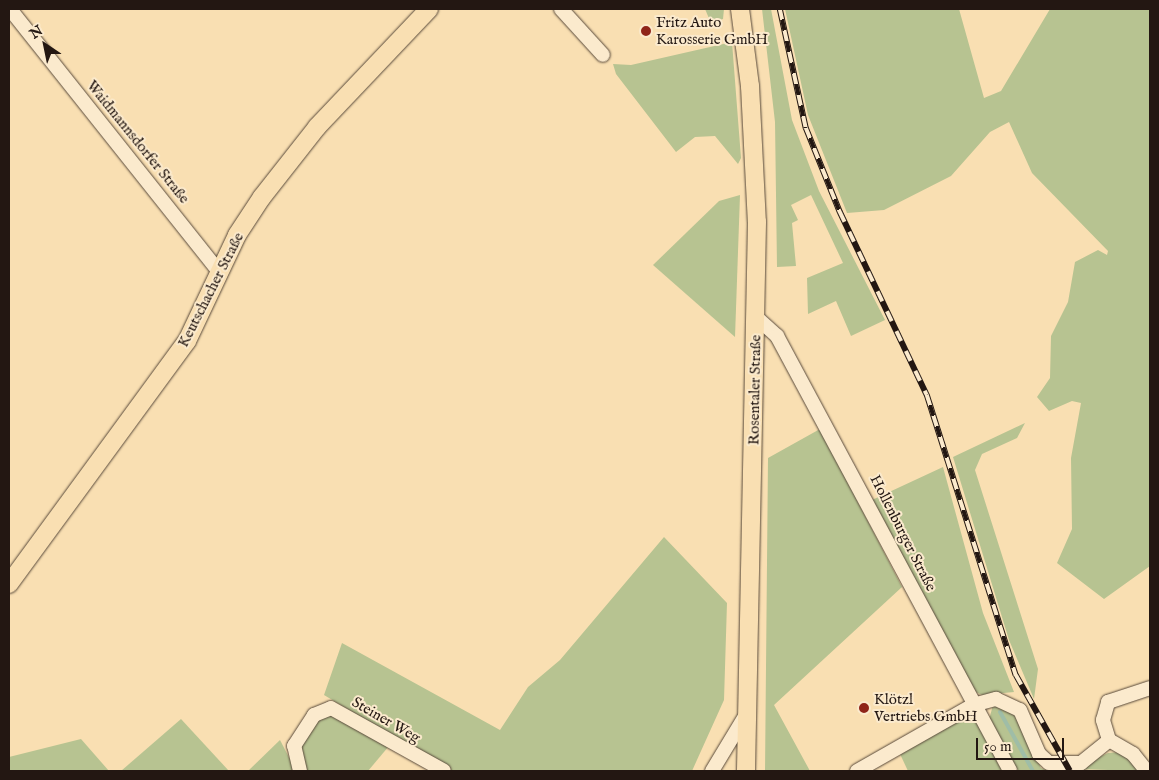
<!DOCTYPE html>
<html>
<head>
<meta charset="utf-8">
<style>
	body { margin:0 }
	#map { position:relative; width:1159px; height:780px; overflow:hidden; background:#f9dfb2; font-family:"IM FELL English",serif }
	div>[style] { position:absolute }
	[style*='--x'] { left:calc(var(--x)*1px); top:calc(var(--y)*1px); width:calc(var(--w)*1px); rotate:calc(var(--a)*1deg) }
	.green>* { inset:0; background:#b7c391 }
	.stream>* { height:4px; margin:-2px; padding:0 2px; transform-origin:2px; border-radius:2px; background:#9fbda7 }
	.roads { filter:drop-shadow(0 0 1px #58493a) drop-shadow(0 0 1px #58493a) }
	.minor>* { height:14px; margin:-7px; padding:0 7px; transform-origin:7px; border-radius:7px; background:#fbeacd }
	.major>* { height:18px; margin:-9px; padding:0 9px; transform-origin:9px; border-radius:9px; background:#f9dfb2 }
	.rail>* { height:5.5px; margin-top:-2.75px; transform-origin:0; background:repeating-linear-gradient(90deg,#fbeacd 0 11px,#231712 0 22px); box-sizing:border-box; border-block:1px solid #231712 }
	.dots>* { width:14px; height:14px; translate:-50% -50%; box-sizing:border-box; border:2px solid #fbeacd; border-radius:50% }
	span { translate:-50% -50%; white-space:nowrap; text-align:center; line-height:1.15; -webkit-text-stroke:4px #fbeacd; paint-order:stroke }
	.poi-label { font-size:15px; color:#231712 }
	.left { translate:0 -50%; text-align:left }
	.street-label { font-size:15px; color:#231712 }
	.frame { position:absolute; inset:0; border:10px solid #231712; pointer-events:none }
	.north { position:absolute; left:20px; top:20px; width:50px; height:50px; -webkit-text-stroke:4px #fbeacd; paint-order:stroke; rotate:326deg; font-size:14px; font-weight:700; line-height:20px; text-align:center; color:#231712 }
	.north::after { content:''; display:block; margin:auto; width:18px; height:22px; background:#231712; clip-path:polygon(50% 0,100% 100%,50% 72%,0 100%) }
	.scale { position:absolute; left:976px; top:738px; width:88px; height:22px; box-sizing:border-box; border:2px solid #231712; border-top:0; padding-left:6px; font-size:15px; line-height:18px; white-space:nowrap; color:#231712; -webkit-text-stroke:4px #fbeacd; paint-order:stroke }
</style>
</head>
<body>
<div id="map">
	<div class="green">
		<i style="clip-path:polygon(705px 9px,724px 9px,723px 19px,711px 23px)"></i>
		<i style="clip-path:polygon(762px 9px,771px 9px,792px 120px,819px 191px,885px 320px,851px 336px,836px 301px,808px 314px,807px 278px,843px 263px,811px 195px,791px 205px,798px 220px,792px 223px,796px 266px,777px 267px,775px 122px)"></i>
		<i style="clip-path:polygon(785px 9px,959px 9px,984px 98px,1001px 91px,1050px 9px,1150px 9px,1150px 566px,1104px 599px,1057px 563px,1072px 529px,1071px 458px,1081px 403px,1072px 401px,1049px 411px,1037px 397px,1050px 378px,1051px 336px,1068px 302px,1075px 262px,1098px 250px,1107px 255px,1108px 251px,1032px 173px,1009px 122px,990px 132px,951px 176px,884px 210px,847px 213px,808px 115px)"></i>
		<i style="clip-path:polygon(732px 42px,741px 158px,738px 164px,715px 136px,695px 137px,676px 152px,616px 74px,613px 64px,631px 65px)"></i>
		<i style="clip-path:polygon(740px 195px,735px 337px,653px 265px,719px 201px)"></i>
		<i style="clip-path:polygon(1025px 423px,1017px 438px,982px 454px,975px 470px,1038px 669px,1034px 699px,1009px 640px,953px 457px)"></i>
		<i style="clip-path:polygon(820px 429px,902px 587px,774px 705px,810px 771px,765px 771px,768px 458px)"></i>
		<i style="clip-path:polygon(943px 467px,983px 613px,1014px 692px,982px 695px,974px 691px,872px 500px)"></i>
		<i style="clip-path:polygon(664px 537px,727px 603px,724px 700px,692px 771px,451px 771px,324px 695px,342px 643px,500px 730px,528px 687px,560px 660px)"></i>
		<i style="clip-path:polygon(993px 705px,1012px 708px,1041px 768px,1049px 771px,1018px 771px,989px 720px)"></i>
		<i style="clip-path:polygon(326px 712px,389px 746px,368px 771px,304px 771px,301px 743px,317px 718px)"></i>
		<i style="clip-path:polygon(964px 718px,978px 723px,1005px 771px,908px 771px,900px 754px)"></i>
		<i style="clip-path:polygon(181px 719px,229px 771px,121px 771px)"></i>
		<i style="clip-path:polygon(81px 739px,109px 771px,9px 771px,9px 757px)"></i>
		<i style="clip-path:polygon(280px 740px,296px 771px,248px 771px)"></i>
		<i style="clip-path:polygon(1121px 752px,1142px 771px,1074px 769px,1108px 753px)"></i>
	</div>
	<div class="stream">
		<i style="--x:1000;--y:712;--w:68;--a:60.8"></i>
	</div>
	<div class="roads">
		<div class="minor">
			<i style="--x:10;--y:9;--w:337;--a:51.5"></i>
			<i style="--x:561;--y:9;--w:62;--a:47.6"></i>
			<i style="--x:757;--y:318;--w:27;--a:42"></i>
			<i style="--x:777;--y:336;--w:493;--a:61.8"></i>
			<i style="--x:1109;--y:740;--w:28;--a:30"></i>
			<i style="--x:1133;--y:754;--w:22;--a:51"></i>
			<i style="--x:300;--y:771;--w:26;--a:-103"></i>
			<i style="--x:294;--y:746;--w:37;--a:-57"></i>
			<i style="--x:314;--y:715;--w:18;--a:-22"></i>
			<i style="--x:331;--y:708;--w:129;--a:29.1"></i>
			<i style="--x:712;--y:771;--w:68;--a:-58.9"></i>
			<i style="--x:857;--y:771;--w:133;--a:-29.6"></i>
			<i style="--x:973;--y:705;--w:24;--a:-15"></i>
			<i style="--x:996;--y:699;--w:26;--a:25"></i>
			<i style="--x:1020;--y:710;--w:48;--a:66.6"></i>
			<i style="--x:1039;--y:754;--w:13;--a:42"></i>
			<i style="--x:1049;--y:763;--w:32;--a:0"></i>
			<i style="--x:1081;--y:763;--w:36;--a:-39"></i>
			<i style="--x:1109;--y:740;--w:21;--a:-107"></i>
			<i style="--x:1103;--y:720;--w:19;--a:-74"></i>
			<i style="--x:1108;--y:702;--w:44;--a:-18.4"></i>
		</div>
		<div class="major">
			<i style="--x:740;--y:9;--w:78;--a:82.6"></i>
			<i style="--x:750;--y:86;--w:136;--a:87.1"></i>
			<i style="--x:757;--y:222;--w:549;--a:91.15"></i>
			<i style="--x:9;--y:584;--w:301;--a:-53.8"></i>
			<i style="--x:187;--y:341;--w:117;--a:-64.7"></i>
			<i style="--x:237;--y:235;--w:45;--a:-56.7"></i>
			<i style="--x:262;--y:197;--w:89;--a:-51.8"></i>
			<i style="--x:317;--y:127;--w:163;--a:-46.5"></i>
		</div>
	</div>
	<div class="rail">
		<i style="--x:780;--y:9;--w:122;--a:77.7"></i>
		<i style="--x:806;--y:128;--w:91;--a:68"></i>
		<i style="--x:840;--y:212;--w:203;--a:64.6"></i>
		<i style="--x:927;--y:395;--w:294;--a:72.4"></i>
		<i style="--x:1016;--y:675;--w:110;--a:60.6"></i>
	</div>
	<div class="dots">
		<i style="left:646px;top:31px;background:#8f2418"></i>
		<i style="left:864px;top:708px;background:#8f2418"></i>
	</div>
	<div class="poi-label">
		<span class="left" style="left:656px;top:31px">Fritz Auto<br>Karosserie GmbH</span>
		<span class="left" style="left:874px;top:708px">Klötzl<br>Vertriebs GmbH</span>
	</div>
	<div class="street-label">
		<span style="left:138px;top:142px;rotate:51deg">Waidmannsdorfer Straße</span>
		<span style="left:211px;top:290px;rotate:-63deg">Keutschacher Straße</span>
		<span style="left:755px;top:390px;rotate:-89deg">Rosentaler Straße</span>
		<span style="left:903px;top:533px;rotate:63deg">Hollenburger Straße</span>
		<span style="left:386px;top:720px;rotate:30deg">Steiner Weg</span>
	</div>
	<div class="frame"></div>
	<div class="north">N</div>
	<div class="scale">50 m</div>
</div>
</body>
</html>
